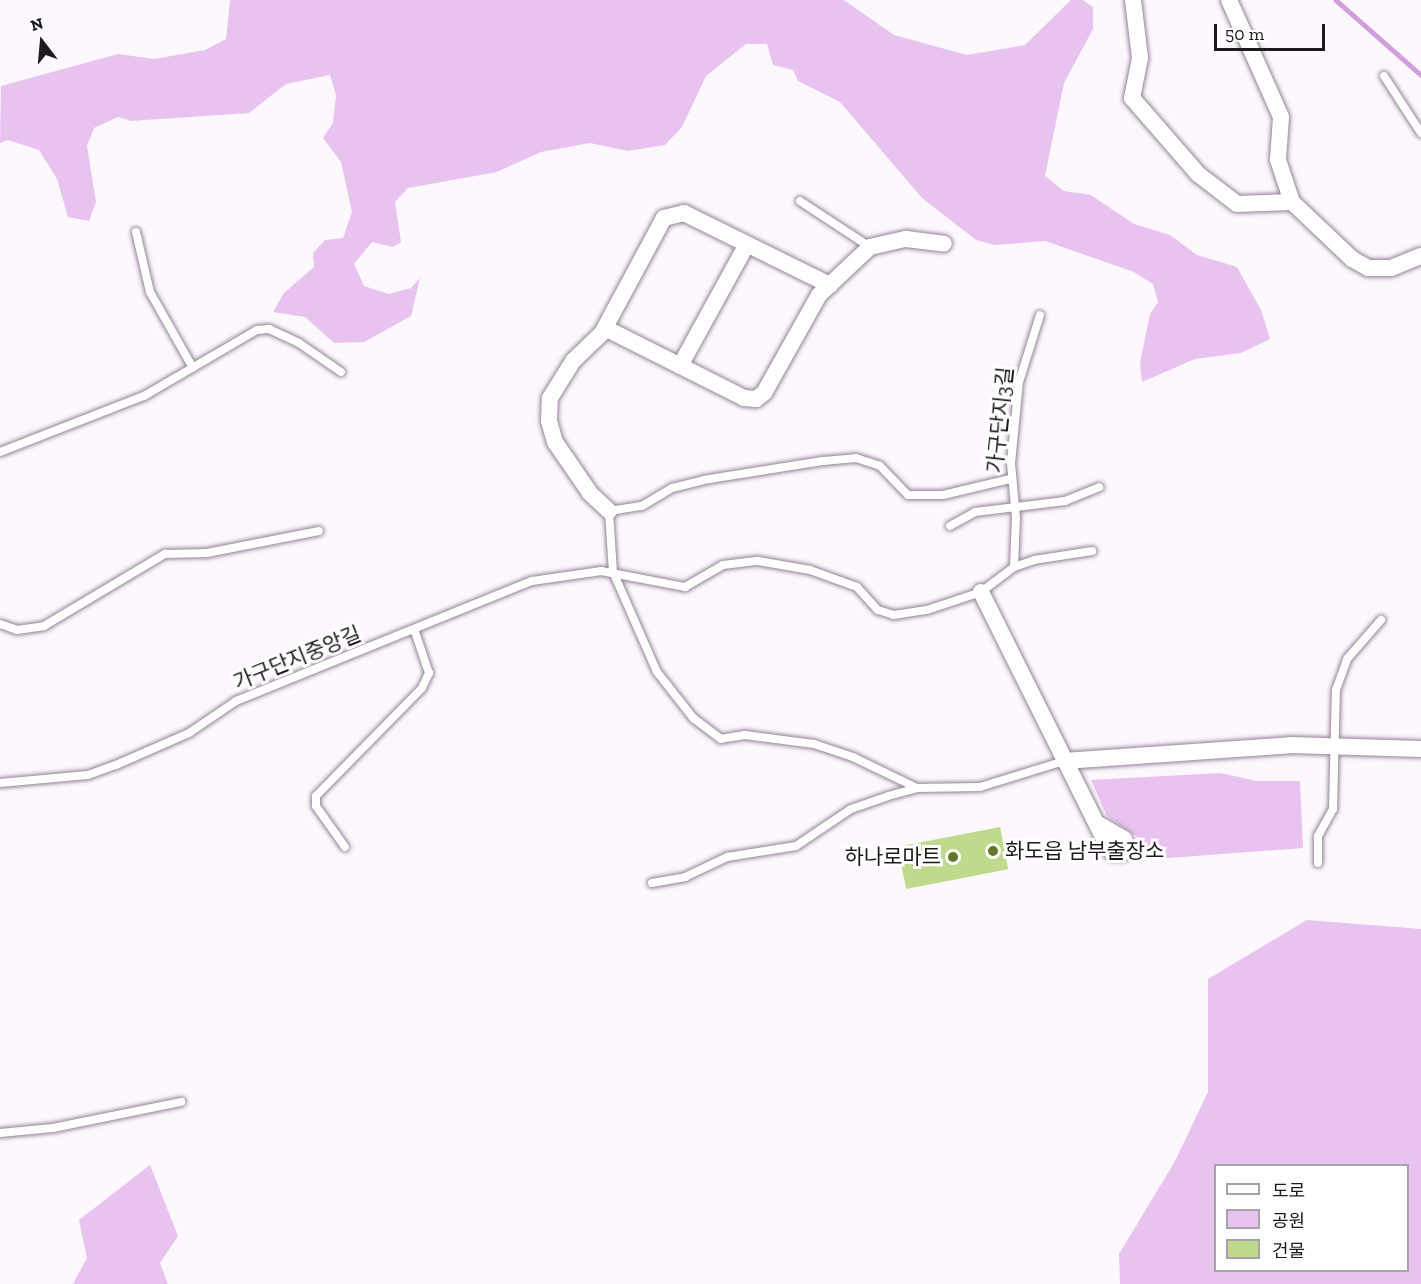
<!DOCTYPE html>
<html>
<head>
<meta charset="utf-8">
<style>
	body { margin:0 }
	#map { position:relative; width:1421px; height:1284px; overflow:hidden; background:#fcf8fd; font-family:"Zilla Slab","Noto Sans KR",serif }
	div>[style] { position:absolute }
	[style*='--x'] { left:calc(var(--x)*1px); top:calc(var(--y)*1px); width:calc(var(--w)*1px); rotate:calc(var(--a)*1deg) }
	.green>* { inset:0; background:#e8c3f0 }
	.stream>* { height:4.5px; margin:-2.25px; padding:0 2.25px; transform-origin:2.25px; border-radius:2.25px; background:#d29fdd }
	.building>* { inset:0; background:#bfd98d; transform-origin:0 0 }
	.roads { filter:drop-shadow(0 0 2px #938396) drop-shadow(0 0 2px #938396) }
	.lane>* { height:8px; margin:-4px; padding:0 4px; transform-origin:4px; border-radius:4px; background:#fff }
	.street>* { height:16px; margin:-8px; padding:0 8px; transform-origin:8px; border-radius:8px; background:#fff }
	.dots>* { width:16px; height:16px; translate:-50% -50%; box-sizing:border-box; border:3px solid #fff; border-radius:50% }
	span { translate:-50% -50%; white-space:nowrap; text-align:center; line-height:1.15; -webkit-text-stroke:6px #fff; paint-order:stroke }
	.street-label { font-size:21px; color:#1e181f }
	.poi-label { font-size:21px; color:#1e181f }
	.left { translate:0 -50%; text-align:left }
	.right { translate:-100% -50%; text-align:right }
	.legend { position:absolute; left:1214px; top:1164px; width:195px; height:108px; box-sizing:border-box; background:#fff; border:2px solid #a5a3a5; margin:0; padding:8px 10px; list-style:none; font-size:18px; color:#1e181f }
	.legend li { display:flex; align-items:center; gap:12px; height:30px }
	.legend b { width:30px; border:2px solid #a5a3a5 }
	.north { position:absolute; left:12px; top:12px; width:60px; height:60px; -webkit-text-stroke:4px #fff; paint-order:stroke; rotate:344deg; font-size:16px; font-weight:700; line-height:24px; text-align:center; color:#1e181f }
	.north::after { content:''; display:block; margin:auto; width:21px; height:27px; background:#1e181f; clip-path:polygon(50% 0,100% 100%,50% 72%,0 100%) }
	.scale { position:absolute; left:1214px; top:24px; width:111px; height:27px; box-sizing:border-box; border:3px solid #1e181f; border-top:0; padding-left:8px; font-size:18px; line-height:21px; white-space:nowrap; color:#1e181f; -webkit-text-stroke:4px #fff; paint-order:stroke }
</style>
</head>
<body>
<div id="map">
	<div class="green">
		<i style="clip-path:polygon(230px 0,844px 0,894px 35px,967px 55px,1025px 45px,1071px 0,1083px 0,1093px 7px,1093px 29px,1064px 83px,1045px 176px,1064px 191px,1091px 195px,1134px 224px,1170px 235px,1197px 255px,1237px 267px,1261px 310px,1270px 339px,1241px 353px,1195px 359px,1142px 382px,1140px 363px,1150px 314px,1158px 302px,1153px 284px,1134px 272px,1045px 241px,995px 245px,976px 240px,922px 198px,840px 102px,798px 81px,793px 70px,773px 65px,767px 44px,746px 44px,706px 76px,682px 127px,665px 145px,628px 151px,590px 143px,541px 152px,497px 172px,408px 188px,395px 202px,401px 242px,393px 247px,372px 242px,354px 264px,364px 286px,389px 294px,411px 288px,420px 278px,411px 316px,364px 342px,334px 343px,305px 317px,273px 312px,284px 293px,314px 267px,313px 253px,325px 240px,343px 238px,352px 212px,341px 162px,323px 138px,333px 123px,336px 95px,330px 75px,286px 84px,249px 113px,131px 121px,118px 117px,94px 128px,87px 146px,96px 202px,89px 221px,68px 217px,57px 179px,39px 150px,8px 140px,0 143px,1px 86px,118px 54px,154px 59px,205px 50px,226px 39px)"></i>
		<i style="clip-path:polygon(1220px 773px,1257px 781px,1300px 781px,1303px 848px,1142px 860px,1139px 838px,1107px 816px,1091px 780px)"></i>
		<i style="clip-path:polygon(evenodd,1307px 920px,1421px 929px,1421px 1284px,1120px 1284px,1119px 1254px,1174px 1163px,1208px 1092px,1208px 979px,1307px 920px,1216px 1166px,1408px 1166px,1408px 1270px,1216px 1270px,1216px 1166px)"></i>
		<i style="clip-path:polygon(150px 1165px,178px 1236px,160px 1263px,168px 1284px,73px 1284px,87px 1258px,79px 1220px)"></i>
	</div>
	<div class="stream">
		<i style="--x:1336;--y:0;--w:113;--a:41.4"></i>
	</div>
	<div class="building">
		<i style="left:1000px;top:827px;width:43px;height:104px;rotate:79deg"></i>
	</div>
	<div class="roads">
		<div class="lane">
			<i style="--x:1384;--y:76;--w:68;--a:57"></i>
			<i style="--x:800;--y:201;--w:84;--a:33.3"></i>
			<i style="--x:136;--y:232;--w:62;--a:76.9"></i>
			<i style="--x:150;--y:292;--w:87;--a:60.5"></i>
			<i style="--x:0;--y:452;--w:155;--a:-21.3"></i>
			<i style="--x:144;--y:396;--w:131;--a:-30.3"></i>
			<i style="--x:257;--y:330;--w:12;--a:-5"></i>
			<i style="--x:269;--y:329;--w:33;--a:25"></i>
			<i style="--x:299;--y:343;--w:51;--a:34.6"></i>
			<i style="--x:950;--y:526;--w:29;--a:-29"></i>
			<i style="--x:975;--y:512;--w:91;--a:-7"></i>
			<i style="--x:1065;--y:501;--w:37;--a:-22"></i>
			<i style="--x:1014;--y:567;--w:49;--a:-87.7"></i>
			<i style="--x:1016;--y:518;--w:55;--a:-95.2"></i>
			<i style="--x:1011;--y:463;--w:81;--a:-84.4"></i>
			<i style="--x:1019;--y:382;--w:70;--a:-72.6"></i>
			<i style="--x:0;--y:624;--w:18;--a:19"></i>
			<i style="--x:17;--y:630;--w:27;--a:-8"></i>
			<i style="--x:44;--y:626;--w:141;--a:-30.8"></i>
			<i style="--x:165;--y:554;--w:42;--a:-1.4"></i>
			<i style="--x:207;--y:553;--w:114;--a:-11.1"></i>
			<i style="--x:0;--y:783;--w:88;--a:-5.2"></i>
			<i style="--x:88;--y:775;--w:30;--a:-20"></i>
			<i style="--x:116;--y:765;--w:80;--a:-23.7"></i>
			<i style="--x:189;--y:733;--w:57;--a:-34.2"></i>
			<i style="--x:236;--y:701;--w:319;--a:-22.1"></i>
			<i style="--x:532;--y:581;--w:70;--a:-8.2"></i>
			<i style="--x:601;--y:571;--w:86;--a:10.8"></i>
			<i style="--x:685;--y:587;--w:44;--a:-30.1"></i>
			<i style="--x:723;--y:565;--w:35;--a:-7"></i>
			<i style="--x:758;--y:561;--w:53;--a:9.8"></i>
			<i style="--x:810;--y:570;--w:50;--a:19.9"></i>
			<i style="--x:857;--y:587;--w:31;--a:48"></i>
			<i style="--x:878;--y:610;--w:17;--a:17"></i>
			<i style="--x:894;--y:615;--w:33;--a:-9"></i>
			<i style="--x:927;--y:610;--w:57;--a:-18.4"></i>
			<i style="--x:981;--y:592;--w:41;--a:-37.1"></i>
			<i style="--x:1014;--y:567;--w:21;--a:-19"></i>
			<i style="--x:1034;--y:560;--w:59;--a:-8.8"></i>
			<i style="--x:917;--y:788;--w:71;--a:-154.2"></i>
			<i style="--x:853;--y:757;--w:41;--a:-161.6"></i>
			<i style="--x:814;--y:744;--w:70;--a:-172.6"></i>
			<i style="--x:745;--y:735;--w:24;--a:171"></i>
			<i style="--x:721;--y:739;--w:34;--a:-143"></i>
			<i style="--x:694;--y:719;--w:60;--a:-128.2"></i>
			<i style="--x:657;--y:672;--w:109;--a:-113.7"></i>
			<i style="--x:613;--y:572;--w:61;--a:-93.8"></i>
			<i style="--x:609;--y:511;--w:33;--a:-9"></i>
			<i style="--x:642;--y:506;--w:35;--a:-31"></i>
			<i style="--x:672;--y:488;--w:32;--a:-14"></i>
			<i style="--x:703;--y:480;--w:121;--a:-9"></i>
			<i style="--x:823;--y:461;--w:33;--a:-5"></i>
			<i style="--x:856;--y:458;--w:25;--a:18"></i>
			<i style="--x:880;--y:466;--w:40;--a:46"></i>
			<i style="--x:908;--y:495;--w:35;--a:0"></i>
			<i style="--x:943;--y:495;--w:69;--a:-13.4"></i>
			<i style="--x:345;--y:847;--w:50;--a:-125.3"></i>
			<i style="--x:316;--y:806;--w:10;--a:-90"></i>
			<i style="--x:316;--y:796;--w:151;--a:-45.5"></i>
			<i style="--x:422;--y:688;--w:17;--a:-65"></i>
			<i style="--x:429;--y:673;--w:46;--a:-108.8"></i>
			<i style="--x:1318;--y:863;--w:27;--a:-90"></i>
			<i style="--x:1318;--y:836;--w:31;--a:-61"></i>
			<i style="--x:1333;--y:809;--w:119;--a:-88.6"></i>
			<i style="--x:1336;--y:690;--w:33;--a:-70"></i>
			<i style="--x:1347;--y:659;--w:52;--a:-48.9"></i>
			<i style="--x:652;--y:883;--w:34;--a:-10"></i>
			<i style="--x:685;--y:877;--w:47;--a:-25.5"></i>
			<i style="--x:727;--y:857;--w:70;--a:-9.1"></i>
			<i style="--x:796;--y:846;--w:66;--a:-33.9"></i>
			<i style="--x:851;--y:809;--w:39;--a:-19"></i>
			<i style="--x:888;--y:796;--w:30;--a:-15"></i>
			<i style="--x:917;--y:788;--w:63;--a:-0.9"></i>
			<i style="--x:980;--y:787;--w:88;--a:-17.2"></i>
			<i style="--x:0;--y:1133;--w:53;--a:-5.4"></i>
			<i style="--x:53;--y:1128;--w:131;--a:-11.5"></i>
		</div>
		<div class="street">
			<i style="--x:1133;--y:0;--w:58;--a:83.1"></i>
			<i style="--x:1140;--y:58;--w:41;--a:101.3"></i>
			<i style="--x:1132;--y:98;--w:101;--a:49"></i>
			<i style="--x:1198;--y:174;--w:49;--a:37.6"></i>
			<i style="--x:1237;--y:204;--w:55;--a:-2.1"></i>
			<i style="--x:1229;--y:0;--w:128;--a:66"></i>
			<i style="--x:1281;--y:117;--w:43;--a:94"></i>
			<i style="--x:1278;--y:160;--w:44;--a:71.6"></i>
			<i style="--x:1292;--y:202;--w:83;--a:43.5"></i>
			<i style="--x:1352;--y:259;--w:18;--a:29"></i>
			<i style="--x:1368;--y:268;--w:23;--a:0"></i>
			<i style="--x:1391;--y:268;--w:32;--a:-22"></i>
			<i style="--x:605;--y:328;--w:156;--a:26.7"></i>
			<i style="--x:744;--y:398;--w:12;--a:5"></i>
			<i style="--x:756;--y:399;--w:10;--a:-37"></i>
			<i style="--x:764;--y:393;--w:112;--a:-60.7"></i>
			<i style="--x:819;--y:295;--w:70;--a:-43.3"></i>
			<i style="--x:870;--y:247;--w:37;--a:-13"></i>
			<i style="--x:906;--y:239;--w:38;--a:7"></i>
			<i style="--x:680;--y:366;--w:139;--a:-61.2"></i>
			<i style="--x:609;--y:511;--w:26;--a:-137"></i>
			<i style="--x:590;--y:493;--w:62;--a:-124.5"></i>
			<i style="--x:555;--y:442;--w:22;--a:-106"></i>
			<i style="--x:549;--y:421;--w:23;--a:-88"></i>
			<i style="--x:550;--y:398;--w:44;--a:-58.1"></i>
			<i style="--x:573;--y:361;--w:40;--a:-44"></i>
			<i style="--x:602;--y:333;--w:131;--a:-61.7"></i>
			<i style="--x:664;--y:218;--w:21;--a:-14"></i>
			<i style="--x:684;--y:213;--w:163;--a:26.3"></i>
			<i style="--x:981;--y:592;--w:280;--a:63.5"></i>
			<i style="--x:1106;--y:843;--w:11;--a:56"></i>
			<i style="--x:1112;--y:852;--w:10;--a:6"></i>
			<i style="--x:1122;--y:853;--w:6;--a:-45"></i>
			<i style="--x:1126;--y:849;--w:10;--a:-101"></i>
			<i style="--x:1124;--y:839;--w:30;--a:-150"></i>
			<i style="--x:1064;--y:761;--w:227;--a:-4"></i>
			<i style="--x:1290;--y:745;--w:131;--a:1.7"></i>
		</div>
	</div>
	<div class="dots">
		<i style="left:993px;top:851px;background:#617729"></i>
		<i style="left:953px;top:857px;background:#617729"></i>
	</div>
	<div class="street-label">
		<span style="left:1000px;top:420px;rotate:-84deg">가구단지3길</span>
		<span style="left:297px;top:658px;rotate:-22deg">가구단지중앙길</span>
	</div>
	<div class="poi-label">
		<span class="left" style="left:1005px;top:851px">화도읍 남부출장소</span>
		<span class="right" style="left:941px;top:857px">하나로마트</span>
	</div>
	<ul class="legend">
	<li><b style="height:8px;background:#fff"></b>도로</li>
	<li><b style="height:16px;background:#e8c3f0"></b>공원</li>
	<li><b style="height:16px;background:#bfd98d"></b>건물</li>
	</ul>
	<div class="north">N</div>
	<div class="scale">50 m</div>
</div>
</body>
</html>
